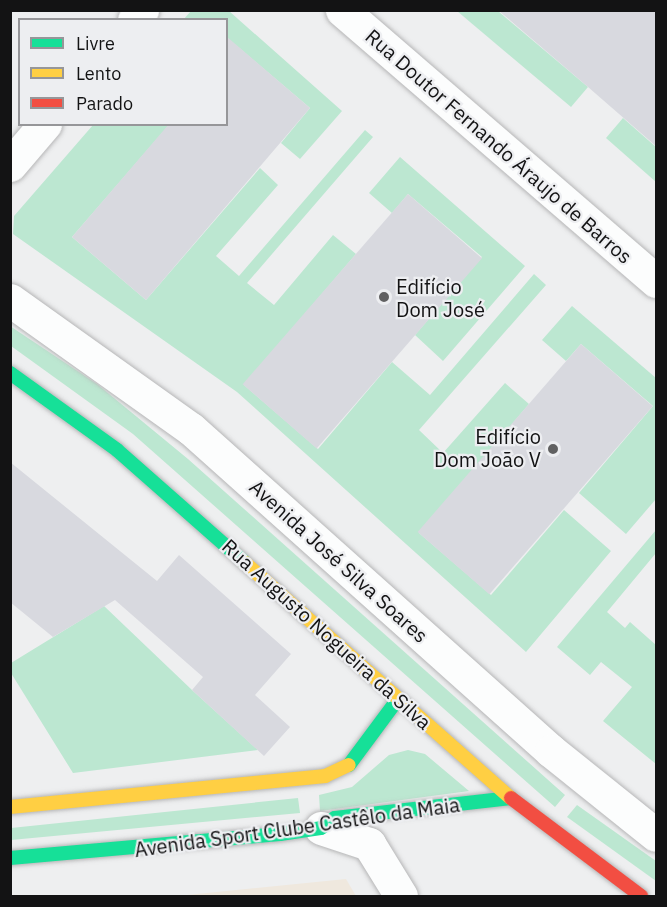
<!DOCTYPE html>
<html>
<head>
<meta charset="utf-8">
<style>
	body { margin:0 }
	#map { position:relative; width:667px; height:907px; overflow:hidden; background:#eeeff0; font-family:"IBM Plex Sans",sans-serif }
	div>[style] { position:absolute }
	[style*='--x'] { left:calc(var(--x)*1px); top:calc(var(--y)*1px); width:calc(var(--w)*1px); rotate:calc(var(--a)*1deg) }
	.commercial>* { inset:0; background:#efe8de }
	.green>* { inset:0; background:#bce7d1 }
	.building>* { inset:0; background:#d8d9df; transform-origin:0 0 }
	.roads { filter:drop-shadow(0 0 2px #b6b6b7) drop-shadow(0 0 2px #b6b6b7) }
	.street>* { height:33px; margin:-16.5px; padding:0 16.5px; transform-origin:16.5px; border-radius:16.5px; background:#fcfdfd }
	.fast>* { height:14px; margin:-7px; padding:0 7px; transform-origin:7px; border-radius:7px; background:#16e098 }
	.slow>* { height:14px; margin:-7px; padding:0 7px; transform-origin:7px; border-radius:7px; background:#ffcf43 }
	.jam>* { height:14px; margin:-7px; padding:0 7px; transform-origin:7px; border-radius:7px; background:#f24e42 }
	.dots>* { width:16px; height:16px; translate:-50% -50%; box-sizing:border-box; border:3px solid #edeef1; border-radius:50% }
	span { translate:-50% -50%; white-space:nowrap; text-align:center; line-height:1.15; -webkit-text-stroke:4.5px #edeef1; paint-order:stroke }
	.street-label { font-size:20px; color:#131314 }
	.poi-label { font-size:20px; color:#131314 }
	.left { translate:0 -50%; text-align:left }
	.right { translate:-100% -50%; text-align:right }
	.frame { position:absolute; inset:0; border:12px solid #131314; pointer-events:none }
	.legend { position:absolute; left:18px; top:18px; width:210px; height:108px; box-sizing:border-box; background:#edeef1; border:2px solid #969699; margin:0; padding:8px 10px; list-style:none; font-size:18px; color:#131314 }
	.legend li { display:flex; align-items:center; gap:12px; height:30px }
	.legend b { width:30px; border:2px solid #969699 }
</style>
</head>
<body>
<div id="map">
	<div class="commercial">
		<i style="clip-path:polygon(346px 879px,356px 896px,177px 896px)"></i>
	</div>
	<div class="green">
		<i style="clip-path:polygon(191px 11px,229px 11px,342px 111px,300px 159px,281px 143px,310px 108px,237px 46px,227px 58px,226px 20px,183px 20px)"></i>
		<i style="clip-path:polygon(457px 11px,498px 11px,588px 87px,571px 107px)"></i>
		<i style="clip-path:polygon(623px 118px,656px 147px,656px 182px,606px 138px)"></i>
		<i style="clip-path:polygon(93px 125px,169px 125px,72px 237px,146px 300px,260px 168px,278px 185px,216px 256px,239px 276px,365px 130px,373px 137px,247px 283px,274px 305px,333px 235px,356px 254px,244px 385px,318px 449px,392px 362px,430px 395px,534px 274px,546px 285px,419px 430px,443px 453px,505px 383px,529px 404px,419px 533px,491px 595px,564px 510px,611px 551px,526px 652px,237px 392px,13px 234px,14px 216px)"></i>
		<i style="clip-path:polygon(400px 157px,525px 266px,443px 361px,415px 335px,482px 257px,408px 194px,392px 213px,369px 193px)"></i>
		<i style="clip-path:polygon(572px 306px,656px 378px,656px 499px,626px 534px,579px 493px,653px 406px,581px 344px,566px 361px,542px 340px)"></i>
		<i style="clip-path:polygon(10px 326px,97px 384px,188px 459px,565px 795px,555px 807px,133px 434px,11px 346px)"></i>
		<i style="clip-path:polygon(656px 530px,656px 553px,607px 612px,625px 628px,630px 622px,656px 645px,656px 764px,603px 721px,632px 687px,601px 662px,590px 675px,557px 647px)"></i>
		<i style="clip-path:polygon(104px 606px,192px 690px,258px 750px,73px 773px,11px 673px,11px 663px)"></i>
		<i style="clip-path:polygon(408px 750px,425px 754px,469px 791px,320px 811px,319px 795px,352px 787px,389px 755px)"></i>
		<i style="clip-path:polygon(298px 798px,300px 813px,11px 840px,11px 828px)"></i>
		<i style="clip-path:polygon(577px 805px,656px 861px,656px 881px,567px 817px)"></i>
	</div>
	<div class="building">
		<i style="clip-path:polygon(498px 10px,657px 10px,657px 147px,588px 87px)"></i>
		<i style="clip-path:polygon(226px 36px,310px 108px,146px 300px,72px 237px,169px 124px,226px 124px)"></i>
		<i style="left:408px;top:194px;width:98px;height:252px;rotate:41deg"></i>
		<i style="left:581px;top:344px;width:95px;height:249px;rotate:41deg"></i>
		<i style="clip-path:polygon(10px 462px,157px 581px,179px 555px,291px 654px,255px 695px,290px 727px,264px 756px,192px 690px,203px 677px,115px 600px,53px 637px,10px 602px)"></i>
	</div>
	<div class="roads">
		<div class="street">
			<i style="--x:342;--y:10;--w:415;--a:40.8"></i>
			<i style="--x:134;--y:20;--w:13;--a:-51"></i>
			<i style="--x:10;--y:165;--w:54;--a:-49.5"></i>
			<i style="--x:10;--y:300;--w:222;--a:35.5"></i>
			<i style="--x:191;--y:429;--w:483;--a:41.8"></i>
			<i style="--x:551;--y:751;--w:134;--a:38.7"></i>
			<i style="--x:321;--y:828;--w:51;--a:18.4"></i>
			<i style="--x:369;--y:844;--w:61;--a:58.4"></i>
		</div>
		<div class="fast">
			<i style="--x:10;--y:373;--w:132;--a:35.7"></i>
			<i style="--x:117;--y:450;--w:169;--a:41.4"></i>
			<i style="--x:349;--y:765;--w:82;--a:-53.4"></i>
			<i style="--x:10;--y:858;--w:271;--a:-5.1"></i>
			<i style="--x:280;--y:834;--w:41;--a:-8.3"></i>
			<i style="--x:321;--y:828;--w:17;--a:-36"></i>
			<i style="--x:335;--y:818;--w:177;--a:-6.5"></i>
		</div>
		<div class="slow">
			<i style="--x:244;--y:562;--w:356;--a:41.5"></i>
			<i style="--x:10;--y:807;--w:317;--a:-5.6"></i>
			<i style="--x:325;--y:776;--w:26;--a:-25"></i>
		</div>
		<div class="jam">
			<i style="--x:511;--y:798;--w:163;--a:37"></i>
		</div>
	</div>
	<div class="dots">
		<i style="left:384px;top:297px;background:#606061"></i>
		<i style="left:553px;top:449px;background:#606061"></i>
	</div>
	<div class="street-label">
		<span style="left:499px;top:146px;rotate:41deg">Rua Doutor Fernando Áraujo de Barros</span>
		<span style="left:339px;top:561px;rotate:42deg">Avenida José Silva Soares</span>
		<span style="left:327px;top:634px;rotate:42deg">Rua Augusto Nogueira da Silva</span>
		<span style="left:297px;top:827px;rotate:-8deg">Avenida Sport Clube Castêlo da Maia</span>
	</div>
	<div class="poi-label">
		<span class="left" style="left:396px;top:298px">Edifício<br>Dom José</span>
		<span class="right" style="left:541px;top:448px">Edifício<br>Dom João V</span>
	</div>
	<div class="frame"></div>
	<ul class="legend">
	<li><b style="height:8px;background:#16e098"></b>Livre</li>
	<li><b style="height:8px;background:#ffcf43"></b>Lento</li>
	<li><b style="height:8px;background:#f24e42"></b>Parado</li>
	</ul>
</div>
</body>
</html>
